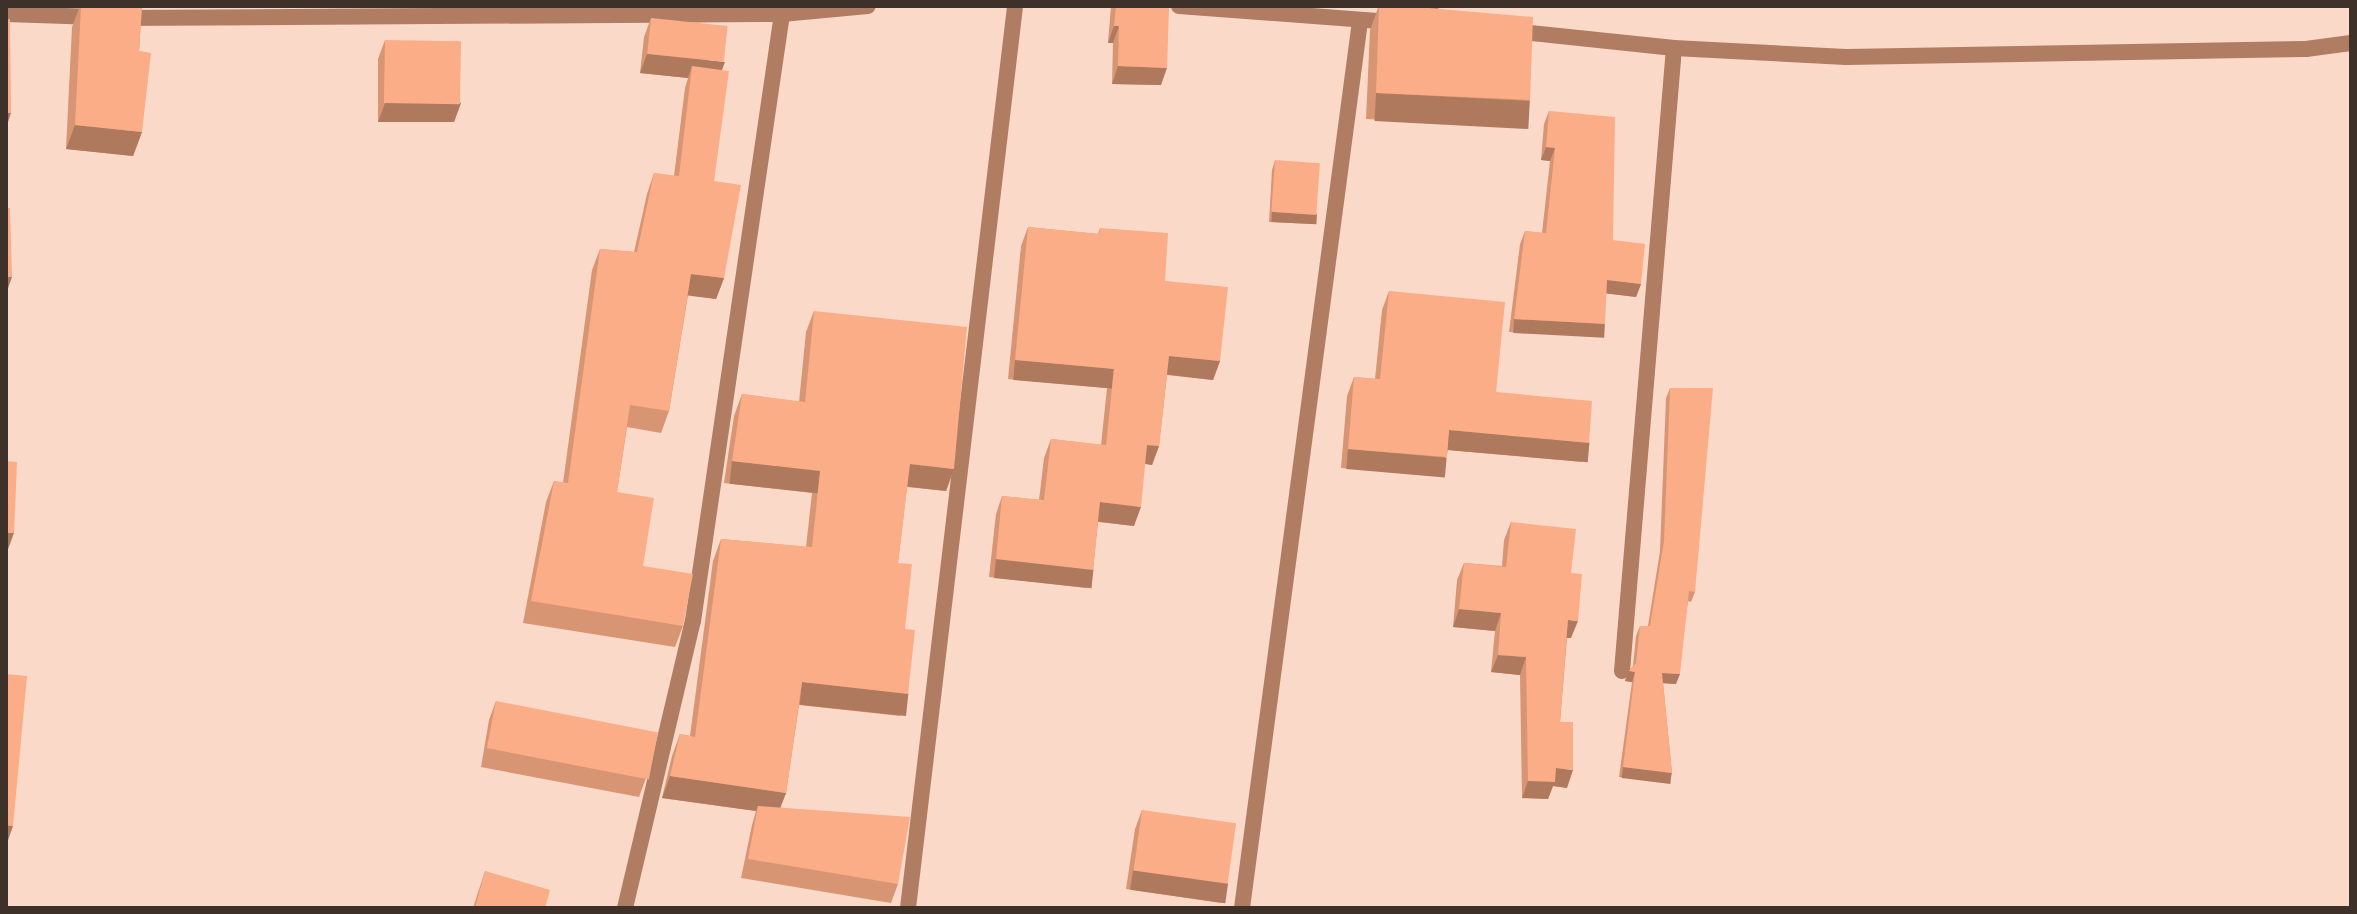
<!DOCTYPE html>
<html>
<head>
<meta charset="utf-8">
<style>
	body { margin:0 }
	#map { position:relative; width:2357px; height:914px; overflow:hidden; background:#fbd9c9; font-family:"Open Sans",sans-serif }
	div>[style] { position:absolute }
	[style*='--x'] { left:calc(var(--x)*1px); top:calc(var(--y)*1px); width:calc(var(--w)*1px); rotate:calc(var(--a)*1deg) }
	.minor>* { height:16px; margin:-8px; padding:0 8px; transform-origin:8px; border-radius:8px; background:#b07d63 }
	.tertiary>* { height:16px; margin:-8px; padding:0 8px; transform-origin:8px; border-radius:8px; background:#b07d63 }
	.wall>* { inset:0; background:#d79573 }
	.shaded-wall>* { inset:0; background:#af795e; transform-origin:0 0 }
	.building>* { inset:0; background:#faad86; transform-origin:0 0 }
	span { translate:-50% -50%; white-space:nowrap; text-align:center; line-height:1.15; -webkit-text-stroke:6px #fff; paint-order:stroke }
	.frame { position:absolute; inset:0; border:8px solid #3e312a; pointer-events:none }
</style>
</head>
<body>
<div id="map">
	<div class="minor">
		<i style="--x:1622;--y:671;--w:625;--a:-85.23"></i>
		<i style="--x:625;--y:908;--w:295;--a:-76.7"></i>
		<i style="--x:693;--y:621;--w:613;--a:-81.66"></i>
		<i style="--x:908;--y:908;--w:908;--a:-83.23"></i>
		<i style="--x:1242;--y:908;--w:895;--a:-82.42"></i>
	</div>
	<div class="tertiary">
		<i style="--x:1179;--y:6;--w:215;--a:4.3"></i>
		<i style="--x:6;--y:14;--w:90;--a:1.9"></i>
		<i style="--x:120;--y:18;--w:662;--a:-0.35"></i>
		<i style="--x:782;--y:14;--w:86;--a:-5.3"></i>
		<i style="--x:1512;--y:31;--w:163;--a:6"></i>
		<i style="--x:1674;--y:48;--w:172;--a:3"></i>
		<i style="--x:1846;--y:57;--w:460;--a:-1"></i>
		<i style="--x:2306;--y:49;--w:45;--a:-7.6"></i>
	</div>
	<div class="wall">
		<i style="clip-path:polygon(80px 6px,142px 6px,139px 51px,142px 132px,133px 156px,66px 149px,72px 27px)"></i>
		<i style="clip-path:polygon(1111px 6px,1169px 6px,1161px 85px,1112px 84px,1113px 43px,1108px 43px)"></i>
		<i style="clip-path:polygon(1371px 6px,1439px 6px,1438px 9px,1530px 100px,1520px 126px,1366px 119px,1370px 30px,1378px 8px,1371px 8px)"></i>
		<i style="clip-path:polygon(651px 18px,722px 70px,714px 181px,724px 278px,716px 299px,688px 295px,669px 411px,661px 433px,627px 427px,617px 492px,643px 566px,683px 626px,675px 647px,523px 623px,546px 502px,554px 481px,563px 483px,592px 270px,600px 249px,634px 252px,647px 194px,654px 173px,674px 176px,685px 88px,688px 78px,640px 73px,644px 37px)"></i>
		<i style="clip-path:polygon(385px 40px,461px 103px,454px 122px,378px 122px,378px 59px)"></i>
		<i style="clip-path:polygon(1549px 111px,1613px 240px,1641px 284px,1636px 297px,1606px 293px,1600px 337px,1509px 332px,1520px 244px,1525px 231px,1542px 233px,1550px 161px,1541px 160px,1544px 124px)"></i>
		<i style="clip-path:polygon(1275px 160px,1317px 214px,1313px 224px,1269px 222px,1272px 170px)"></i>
		<i style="clip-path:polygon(1028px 227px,1098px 234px,1100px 228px,1165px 281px,1220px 361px,1213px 380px,1167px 375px,1159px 446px,1152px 465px,1145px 464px,1134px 526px,1098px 522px,1093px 570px,1086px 588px,989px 577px,996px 514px,1002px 496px,1039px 500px,1044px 458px,1051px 439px,1101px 445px,1107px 388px,1008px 379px,1021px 246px)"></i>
		<i style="clip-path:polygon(1389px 291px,1496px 392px,1582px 462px,1448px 450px,1440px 476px,1341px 468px,1347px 396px,1354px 377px,1375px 379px,1382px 310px)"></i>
		<i style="clip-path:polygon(814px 311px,954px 469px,946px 491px,907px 487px,898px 563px,905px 629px,908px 694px,900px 716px,799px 705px,786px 793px,780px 807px,898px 884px,891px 903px,741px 878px,752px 825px,756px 811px,662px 798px,672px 756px,680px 734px,690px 736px,713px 561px,721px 539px,806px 547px,812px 493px,724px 483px,734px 416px,742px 394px,799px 402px,806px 332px)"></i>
		<i style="clip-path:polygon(1670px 388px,1695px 592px,1691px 602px,1688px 601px,1676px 684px,1663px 683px,1672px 773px,1668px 783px,1619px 777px,1632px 682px,1625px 681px,1629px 671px,1633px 666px,1636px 636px,1640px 626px,1648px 626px,1660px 551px,1666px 398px)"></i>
		<i style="clip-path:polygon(1511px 522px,1571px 573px,1571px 638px,1567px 638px,1560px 722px,1567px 788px,1553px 786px,1548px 799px,1522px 798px,1520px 675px,1491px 672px,1495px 631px,1453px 627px,1457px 580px,1464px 563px,1502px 566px,1504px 540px)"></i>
		<i style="clip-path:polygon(496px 701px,646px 778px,639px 797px,481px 767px,489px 720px)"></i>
		<i style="clip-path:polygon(1142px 810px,1228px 884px,1221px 903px,1126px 889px,1135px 829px)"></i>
		<i style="clip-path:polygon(485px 871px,545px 908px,473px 908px)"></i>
	</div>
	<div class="shaded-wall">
		<i style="clip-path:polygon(1379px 6px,1439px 6px,1437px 12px)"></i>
		<i style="clip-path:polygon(1114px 26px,1119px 26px,1113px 43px,1108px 43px)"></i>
		<i style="clip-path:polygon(647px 54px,725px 62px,718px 81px,692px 66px,688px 78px,640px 73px)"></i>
		<i style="clip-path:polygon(1118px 66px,1167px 68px,1161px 85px,1112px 84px)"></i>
		<i style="left:1376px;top:93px;width:154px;height:28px;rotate:3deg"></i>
		<i style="clip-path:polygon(385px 103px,461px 103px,454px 122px,378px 122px)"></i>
		<i style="clip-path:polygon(6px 113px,11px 113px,6px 128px)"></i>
		<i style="clip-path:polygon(75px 125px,142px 132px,133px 156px,66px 149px)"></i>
		<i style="clip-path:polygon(1546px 147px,1555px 148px,1550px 161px,1541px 160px)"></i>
		<i style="left:1272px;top:212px;width:45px;height:10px;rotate:3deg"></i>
		<i style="clip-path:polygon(691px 274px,724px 278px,716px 299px,684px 295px)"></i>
		<i style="clip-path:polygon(6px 277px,12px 277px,6px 294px)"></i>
		<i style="clip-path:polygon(1607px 280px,1641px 284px,1636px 297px,1602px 293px)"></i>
		<i style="left:1514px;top:319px;width:91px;height:14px;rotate:3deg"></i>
		<i style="clip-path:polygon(1169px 356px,1220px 361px,1213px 380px,1162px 374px)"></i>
		<i style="left:1015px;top:360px;width:99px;height:20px;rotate:5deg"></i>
		<i style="left:1449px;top:430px;width:141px;height:20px;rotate:5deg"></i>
		<i style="clip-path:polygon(1147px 445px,1159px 446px,1152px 465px,1141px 463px)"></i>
		<i style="left:1348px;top:449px;width:99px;height:20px;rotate:5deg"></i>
		<i style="left:732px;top:461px;width:89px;height:23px;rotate:6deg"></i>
		<i style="clip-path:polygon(910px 464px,954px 469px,946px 491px,902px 486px)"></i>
		<i style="clip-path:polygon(1100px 502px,1141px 507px,1134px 526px,1094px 521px)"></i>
		<i style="clip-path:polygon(6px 533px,14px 533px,7px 552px,6px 552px)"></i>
		<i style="left:996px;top:559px;width:98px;height:19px;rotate:6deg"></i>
		<i style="clip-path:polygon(1459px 609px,1501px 613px,1495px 631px,1453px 627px)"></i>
		<i style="clip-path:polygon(1568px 620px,1578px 621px,1571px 638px,1562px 638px)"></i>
		<i style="clip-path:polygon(1498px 655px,1526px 657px,1520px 675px,1491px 672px)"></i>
		<i style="clip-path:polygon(1629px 671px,1635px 672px,1632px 682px,1625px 681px)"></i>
		<i style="clip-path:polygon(1662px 673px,1680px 674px,1676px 684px,1659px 683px)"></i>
		<i style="left:802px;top:682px;width:107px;height:23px;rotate:6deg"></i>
		<i style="left:1623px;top:767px;width:49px;height:11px;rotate:7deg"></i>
		<i style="clip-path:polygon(1556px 768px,1573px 770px,1567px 788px,1553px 786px,1548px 799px,1522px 798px,1528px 781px)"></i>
		<i style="clip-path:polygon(670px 776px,786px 793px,778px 814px,758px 806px,756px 811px,662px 798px)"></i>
		<i style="clip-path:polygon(6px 825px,13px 826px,6px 846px)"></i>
		<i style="left:1133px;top:870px;width:96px;height:20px;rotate:8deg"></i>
	</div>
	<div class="building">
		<i style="clip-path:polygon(81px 6px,142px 6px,139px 51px,151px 53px,142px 132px,75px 125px)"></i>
		<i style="clip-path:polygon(1116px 6px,1169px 6px,1167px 68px,1118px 66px,1119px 26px,1114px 26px)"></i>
		<i style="clip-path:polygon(1379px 6px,1406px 6px,1533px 17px,1530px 100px,1376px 93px)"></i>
		<i style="left:651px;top:18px;width:77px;height:36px;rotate:6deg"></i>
		<i style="clip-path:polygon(10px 19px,11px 113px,6px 113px,6px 20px)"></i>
		<i style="left:385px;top:40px;width:76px;height:63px;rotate:1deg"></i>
		<i style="clip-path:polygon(692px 66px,729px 71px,714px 181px,741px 185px,724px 278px,691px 274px,669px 411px,630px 405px,617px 492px,654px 498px,643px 566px,693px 574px,683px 626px,531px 601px,554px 481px,568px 483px,600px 249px,637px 252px,654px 173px,679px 176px)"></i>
		<i style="clip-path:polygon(1549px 111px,1615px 117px,1613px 240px,1645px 244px,1641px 284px,1607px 280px,1605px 324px,1514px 319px,1525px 231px,1546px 233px,1555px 148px,1546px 147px)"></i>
		<i style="left:1275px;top:160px;width:45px;height:52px;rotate:4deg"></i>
		<i style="clip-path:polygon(6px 208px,10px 208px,12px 277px,6px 277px)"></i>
		<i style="clip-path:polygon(1028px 227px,1099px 234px,1100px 228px,1168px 233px,1165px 281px,1228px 287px,1220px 361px,1169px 356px,1159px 446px,1147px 445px,1141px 507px,1100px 502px,1093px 570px,996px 559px,1002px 496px,1044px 500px,1051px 439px,1106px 445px,1114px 369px,1015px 360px)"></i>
		<i style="clip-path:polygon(1389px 291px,1505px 302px,1496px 392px,1592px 401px,1589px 443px,1449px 430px,1447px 457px,1348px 449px,1354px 377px,1380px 379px)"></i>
		<i style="clip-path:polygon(814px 311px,967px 327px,954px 469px,910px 464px,898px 563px,912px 564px,905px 629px,915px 630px,908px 694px,802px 682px,786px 793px,670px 776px,680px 734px,695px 737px,721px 539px,812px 547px,820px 471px,732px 461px,742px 394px,805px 402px)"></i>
		<i style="clip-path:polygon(1670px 388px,1713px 388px,1695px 592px,1689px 591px,1680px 674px,1662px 673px,1672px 773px,1623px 767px,1635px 672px,1629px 671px,1636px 663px,1640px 626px,1650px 626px,1664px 541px)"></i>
		<i style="clip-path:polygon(6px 461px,17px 462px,14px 533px,6px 533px)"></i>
		<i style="clip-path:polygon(1511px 522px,1576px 529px,1571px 573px,1582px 574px,1578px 621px,1568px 620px,1560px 722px,1573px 722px,1573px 770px,1556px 768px,1555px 782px,1528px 781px,1526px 657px,1498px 655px,1501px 613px,1459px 609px,1464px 563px,1506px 567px)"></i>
		<i style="clip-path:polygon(6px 674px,27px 676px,13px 826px,6px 825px)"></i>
		<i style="left:496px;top:701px;width:165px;height:48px;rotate:11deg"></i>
		<i style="clip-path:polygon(758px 806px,910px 817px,898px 884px,748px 859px)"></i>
		<i style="left:1142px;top:810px;width:95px;height:61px;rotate:8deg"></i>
		<i style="clip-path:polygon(485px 871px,550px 890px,545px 908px,475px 908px)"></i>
	</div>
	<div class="frame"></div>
</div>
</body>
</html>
